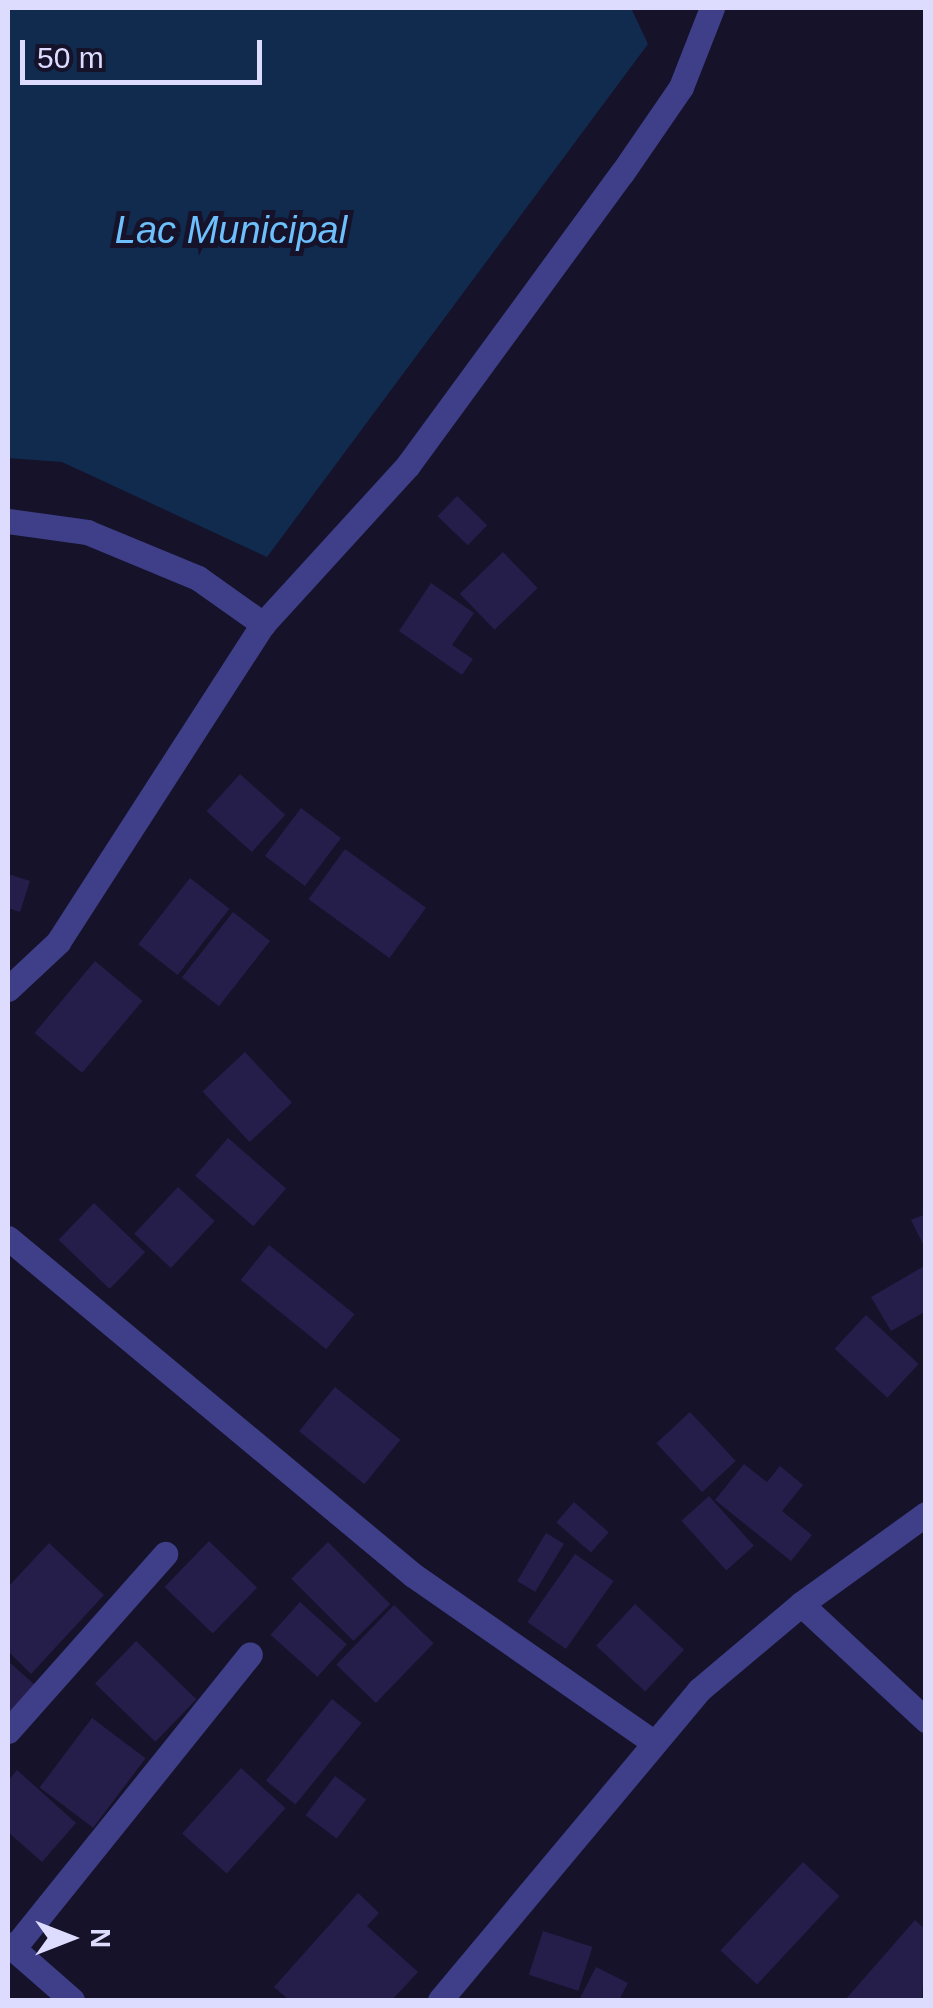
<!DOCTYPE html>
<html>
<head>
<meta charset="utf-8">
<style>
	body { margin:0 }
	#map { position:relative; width:933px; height:2008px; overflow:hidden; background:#15122a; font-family:Arial,sans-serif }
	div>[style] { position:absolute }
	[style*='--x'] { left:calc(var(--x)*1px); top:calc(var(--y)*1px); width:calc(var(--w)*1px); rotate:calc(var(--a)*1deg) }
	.water>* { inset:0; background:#112b4f }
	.building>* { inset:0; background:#251e4b; transform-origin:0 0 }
	.minor>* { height:25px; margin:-12.5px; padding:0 12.5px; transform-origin:12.5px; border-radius:12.5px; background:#3e3f88 }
	.tertiary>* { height:25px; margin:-12.5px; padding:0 12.5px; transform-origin:12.5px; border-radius:12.5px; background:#3e3f88 }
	span { translate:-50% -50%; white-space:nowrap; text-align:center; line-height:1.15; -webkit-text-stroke:10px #15122a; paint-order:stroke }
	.water-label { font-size:38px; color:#6dc0fb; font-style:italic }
	.frame { position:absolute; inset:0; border:10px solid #dedcfe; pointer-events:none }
	.north { position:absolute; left:20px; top:1888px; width:100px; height:100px; -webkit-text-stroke:8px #15122a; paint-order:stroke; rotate:90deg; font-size:28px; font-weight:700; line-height:40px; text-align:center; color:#dedcfe }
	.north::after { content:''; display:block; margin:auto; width:35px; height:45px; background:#dedcfe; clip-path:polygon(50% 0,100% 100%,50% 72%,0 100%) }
	.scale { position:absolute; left:20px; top:40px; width:242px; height:45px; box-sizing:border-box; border:5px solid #dedcfe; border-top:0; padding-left:12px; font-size:30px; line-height:35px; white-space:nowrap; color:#dedcfe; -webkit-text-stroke:8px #15122a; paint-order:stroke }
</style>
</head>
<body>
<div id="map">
	<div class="water">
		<i style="clip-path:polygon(8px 8px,631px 8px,648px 44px,267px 557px,62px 462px,8px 458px)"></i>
	</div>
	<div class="building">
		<i style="left:457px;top:496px;width:42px;height:28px;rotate:44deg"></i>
		<i style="left:503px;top:552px;width:50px;height:60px;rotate:46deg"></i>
		<i style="clip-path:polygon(431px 583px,474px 613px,452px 645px,473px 659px,462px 675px,399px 631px)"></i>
		<i style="left:240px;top:774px;width:61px;height:50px;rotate:42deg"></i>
		<i style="left:301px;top:808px;width:50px;height:60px;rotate:37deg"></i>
		<i style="left:345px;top:849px;width:100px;height:62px;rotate:36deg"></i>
		<i style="clip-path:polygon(8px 874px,30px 881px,20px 912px,8px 908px)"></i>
		<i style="left:190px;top:878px;width:50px;height:84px;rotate:38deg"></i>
		<i style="left:233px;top:912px;width:47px;height:83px;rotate:38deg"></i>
		<i style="left:95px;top:961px;width:62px;height:94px;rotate:40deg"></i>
		<i style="left:245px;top:1052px;width:69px;height:58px;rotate:47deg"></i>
		<i style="left:228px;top:1138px;width:77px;height:50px;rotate:41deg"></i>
		<i style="left:178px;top:1187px;width:50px;height:64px;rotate:43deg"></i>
		<i style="left:94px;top:1203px;width:71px;height:51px;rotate:44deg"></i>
		<i style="clip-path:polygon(926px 1214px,926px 1250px,911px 1220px)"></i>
		<i style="left:269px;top:1245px;width:110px;height:45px;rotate:39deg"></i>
		<i style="clip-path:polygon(926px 1265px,926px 1311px,891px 1331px,871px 1297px)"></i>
		<i style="left:866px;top:1315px;width:72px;height:46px;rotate:43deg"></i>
		<i style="left:335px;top:1387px;width:84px;height:57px;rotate:39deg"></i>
		<i style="left:690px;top:1412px;width:67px;height:46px;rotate:47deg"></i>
		<i style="clip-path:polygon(744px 1464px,767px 1482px,780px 1466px,803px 1485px,782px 1511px,812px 1535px,791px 1561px,715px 1500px)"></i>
		<i style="left:709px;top:1496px;width:67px;height:37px;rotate:48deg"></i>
		<i style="left:574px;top:1502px;width:46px;height:27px;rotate:41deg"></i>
		<i style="left:546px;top:1533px;width:21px;height:56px;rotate:31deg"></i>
		<i style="left:209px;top:1541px;width:67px;height:64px;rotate:44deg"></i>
		<i style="left:328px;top:1542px;width:88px;height:52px;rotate:45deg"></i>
		<i style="clip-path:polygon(49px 1543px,104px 1595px,31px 1674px,8px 1651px,8px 1587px)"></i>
		<i style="left:575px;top:1554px;width:47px;height:83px;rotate:35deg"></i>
		<i style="left:300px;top:1602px;width:63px;height:44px;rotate:42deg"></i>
		<i style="left:635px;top:1604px;width:67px;height:57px;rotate:43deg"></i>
		<i style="left:394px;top:1605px;width:55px;height:83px;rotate:44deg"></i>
		<i style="left:136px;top:1641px;width:84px;height:59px;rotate:44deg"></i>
		<i style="clip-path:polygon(8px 1661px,35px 1685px,11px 1713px,8px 1710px)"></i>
		<i style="left:332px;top:1699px;width:38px;height:105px;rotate:39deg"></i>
		<i style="left:92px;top:1718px;width:67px;height:87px;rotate:37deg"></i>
		<i style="left:241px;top:1768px;width:60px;height:88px;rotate:42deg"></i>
		<i style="clip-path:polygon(17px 1770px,76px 1823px,42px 1862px,8px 1832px,8px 1781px)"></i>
		<i style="left:335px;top:1776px;width:39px;height:49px;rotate:37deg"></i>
		<i style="left:803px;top:1862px;width:50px;height:121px;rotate:43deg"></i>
		<i style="clip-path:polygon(358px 1893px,379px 1913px,367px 1926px,418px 1972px,392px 2000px,289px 2000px,274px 1987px)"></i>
		<i style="clip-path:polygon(915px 1920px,926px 1930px,922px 2000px,845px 2000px)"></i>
		<i style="left:543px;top:1931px;width:52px;height:46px;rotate:18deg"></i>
		<i style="clip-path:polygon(596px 1967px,628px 1983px,619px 2000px,579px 2000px)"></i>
	</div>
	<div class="minor">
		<i style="--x:8;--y:521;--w:80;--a:7.9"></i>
		<i style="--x:87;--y:532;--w:120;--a:22.5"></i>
		<i style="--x:198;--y:578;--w:80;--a:35.3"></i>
		<i style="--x:8;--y:989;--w:69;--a:-43.2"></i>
		<i style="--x:58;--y:942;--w:378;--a:-57.2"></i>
		<i style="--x:263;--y:624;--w:215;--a:-47.6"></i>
		<i style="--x:408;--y:465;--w:362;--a:-53.8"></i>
		<i style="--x:622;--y:173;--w:104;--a:-55.5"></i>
		<i style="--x:681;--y:87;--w:85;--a:-68.6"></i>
		<i style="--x:8;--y:1238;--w:527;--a:39.76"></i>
		<i style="--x:413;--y:1575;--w:289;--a:34.8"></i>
		<i style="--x:801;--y:1604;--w:171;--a:42.9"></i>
		<i style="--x:8;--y:1731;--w:237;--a:-48.4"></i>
		<i style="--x:13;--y:1949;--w:378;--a:-51.2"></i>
		<i style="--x:440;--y:2000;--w:404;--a:-50.1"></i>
		<i style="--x:699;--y:1690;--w:133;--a:-40.1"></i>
		<i style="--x:801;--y:1604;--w:154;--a:-35.8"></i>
	</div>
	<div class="tertiary">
		<i style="--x:8;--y:1944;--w:85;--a:41.2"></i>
	</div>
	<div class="water-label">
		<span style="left:231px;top:231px">Lac Municipal</span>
	</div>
	<div class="frame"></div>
	<div class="north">N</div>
	<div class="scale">50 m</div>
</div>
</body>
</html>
